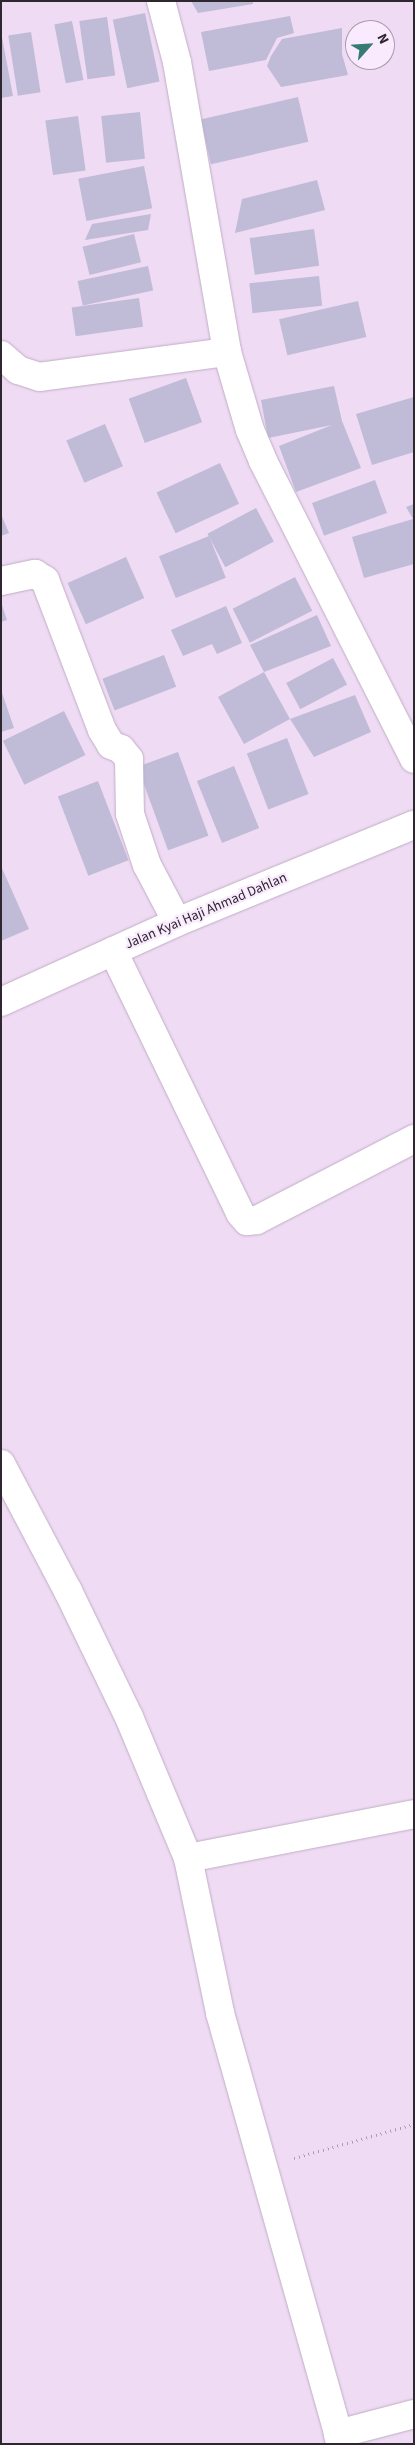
<!DOCTYPE html>
<html>
<head>
<meta charset="utf-8">
<style>
	body { margin:0 }
	#map { position:relative; width:415px; height:2445px; overflow:hidden; background:#efdbf4; font-family:"Source Sans 3",sans-serif }
	div>[style] { position:absolute }
	[style*='--x'] { left:calc(var(--x)*1px); top:calc(var(--y)*1px); width:calc(var(--w)*1px); rotate:calc(var(--a)*1deg) }
	.building>* { inset:0; background:#c0bbd7; transform-origin:0 0 }
	.path>* { height:3px; margin-top:-1.5px; transform-origin:0; background:repeating-linear-gradient(90deg,#ac9cb0 0 1px,transparent 0 5px) }
	.roads { filter:drop-shadow(0 0 1px #c0adc5) drop-shadow(0 0 1px #c0adc5) }
	.minor>* { height:28px; margin:-14px; padding:0 14px; transform-origin:14px; border-radius:14px; background:#fff }
	.tertiary>* { height:28px; margin:-14px; padding:0 14px; transform-origin:14px; border-radius:14px; background:#fff }
	span { translate:-50% -50%; white-space:nowrap; text-align:center; line-height:1.15; -webkit-text-stroke:4.5px #faeafe; paint-order:stroke }
	.street-label { font-size:14px; color:#2e2730 }
	.frame { position:absolute; inset:0; border:2px solid #2e2730; pointer-events:none }
	.north { position:absolute; left:345px; top:20px; width:50px; height:50px; box-sizing:border-box; background:#faeafe; border:1px solid #a89cac; border-radius:50%; rotate:64deg; font-size:14px; font-weight:700; line-height:20px; text-align:center; color:#2e2730 }
	.north::after { content:''; display:block; margin:auto; width:18px; height:22px; background:#347b74; clip-path:polygon(50% 0,100% 100%,50% 72%,0 100%) }
</style>
</head>
<body>
<div id="map">
	<div class="building">
		<i style="clip-path:polygon(191px 1px,253px 1px,253px 4px,198px 13px)"></i>
		<i style="left:145px;top:13px;width:70px;height:33px;rotate:78deg"></i>
		<i style="clip-path:polygon(290px 16px,294px 33px,277px 38px,266px 60px,209px 71px,201px 32px)"></i>
		<i style="left:107px;top:17px;width:59px;height:28px;rotate:82deg"></i>
		<i style="left:72px;top:21px;width:60px;height:18px;rotate:79deg"></i>
		<i style="clip-path:polygon(342px 28px,342px 54px,348px 75px,281px 87px,267px 66px,271px 56px,282px 39px)"></i>
		<i style="clip-path:polygon(1px 32px,13px 96px,1px 98px)"></i>
		<i style="left:31px;top:32px;width:61px;height:23px;rotate:81deg"></i>
		<i style="left:298px;top:97px;width:46px;height:100px;rotate:77deg"></i>
		<i style="left:140px;top:112px;width:47px;height:39px;rotate:84deg"></i>
		<i style="left:78px;top:116px;width:55px;height:33px;rotate:82deg"></i>
		<i style="left:144px;top:166px;width:43px;height:67px;rotate:79deg"></i>
		<i style="clip-path:polygon(317px 180px,325px 210px,235px 233px,242px 199px)"></i>
		<i style="clip-path:polygon(151px 214px,148px 230px,85px 240px,92px 224px)"></i>
		<i style="left:314px;top:229px;width:37px;height:65px;rotate:82deg"></i>
		<i style="left:134px;top:234px;width:29px;height:53px;rotate:76deg"></i>
		<i style="left:148px;top:266px;width:25px;height:72px;rotate:78deg"></i>
		<i style="left:319px;top:276px;width:30px;height:70px;rotate:84deg"></i>
		<i style="left:139px;top:298px;width:29px;height:68px;rotate:82deg"></i>
		<i style="left:358px;top:301px;width:37px;height:81px;rotate:77deg"></i>
		<i style="left:186px;top:378px;width:47px;height:61px;rotate:70deg"></i>
		<i style="clip-path:polygon(334px 386px,342px 421px,361px 468px,296px 492px,279px 446px,332px 425px,268px 438px,261px 400px)"></i>
		<i style="clip-path:polygon(414px 397px,414px 452px,372px 465px,356px 414px)"></i>
		<i style="left:105px;top:424px;width:46px;height:42px;rotate:67deg"></i>
		<i style="left:220px;top:463px;width:45px;height:70px;rotate:65deg"></i>
		<i style="left:375px;top:480px;width:35px;height:67px;rotate:70deg"></i>
		<i style="clip-path:polygon(414px 504px,414px 564px,364px 578px,352px 537px,413px 519px,406px 507px)"></i>
		<i style="left:256px;top:508px;width:38px;height:55px;rotate:62deg"></i>
		<i style="clip-path:polygon(1px 514px,9px 533px,1px 536px)"></i>
		<i style="left:209px;top:536px;width:45px;height:54px;rotate:68deg"></i>
		<i style="left:126px;top:557px;width:45px;height:64px;rotate:66deg"></i>
		<i style="left:295px;top:577px;width:38px;height:70px;rotate:63deg"></i>
		<i style="clip-path:polygon(1px 602px,7px 620px,1px 622px)"></i>
		<i style="clip-path:polygon(226px 606px,242px 643px,217px 654px,212px 644px,183px 656px,171px 630px)"></i>
		<i style="clip-path:polygon(317px 615px,331px 646px,264px 672px,290px 719px,355px 695px,371px 732px,314px 757px,290px 719px,244px 744px,218px 697px,264px 672px,250px 645px)"></i>
		<i style="left:164px;top:655px;width:34px;height:66px;rotate:69deg"></i>
		<i style="left:333px;top:658px;width:30px;height:53px;rotate:62deg"></i>
		<i style="clip-path:polygon(1px 690px,14px 728px,1px 732px)"></i>
		<i style="left:64px;top:711px;width:49px;height:68px;rotate:64deg"></i>
		<i style="left:287px;top:738px;width:60px;height:43px;rotate:69deg"></i>
		<i style="left:178px;top:752px;width:89px;height:43px;rotate:70deg"></i>
		<i style="left:234px;top:766px;width:67px;height:40px;rotate:68deg"></i>
		<i style="left:98px;top:781px;width:85px;height:43px;rotate:69deg"></i>
		<i style="clip-path:polygon(1px 866px,29px 929px,1px 941px)"></i>
	</div>
	<div class="path">
		<i style="--x:294;--y:2158;--w:125;--a:-15.8"></i>
	</div>
	<div class="roads">
		<div class="minor">
			<i style="--x:161;--y:1;--w:63;--a:75.3"></i>
			<i style="--x:177;--y:62;--w:294;--a:80.2"></i>
			<i style="--x:227;--y:352;--w:81;--a:73.6"></i>
			<i style="--x:250;--y:430;--w:34;--a:67"></i>
			<i style="--x:263;--y:461;--w:334;--a:63.1"></i>
			<i style="--x:1;--y:355;--w:23;--a:41"></i>
			<i style="--x:18;--y:370;--w:22;--a:18"></i>
			<i style="--x:39;--y:377;--w:190;--a:-7.6"></i>
			<i style="--x:1;--y:581;--w:35;--a:-12"></i>
			<i style="--x:35;--y:574;--w:12;--a:31"></i>
			<i style="--x:45;--y:580;--w:160;--a:69.2"></i>
			<i style="--x:102;--y:730;--w:17;--a:59"></i>
			<i style="--x:111;--y:745;--w:11;--a:22"></i>
			<i style="--x:121;--y:749;--w:13;--a:51"></i>
			<i style="--x:129;--y:759;--w:55;--a:89"></i>
			<i style="--x:130;--y:814;--w:54;--a:71.6"></i>
			<i style="--x:147;--y:865;--w:64;--a:62.2"></i>
			<i style="--x:113;--y:951;--w:291;--a:64.1"></i>
			<i style="--x:240;--y:1213;--w:11;--a:49"></i>
			<i style="--x:247;--y:1221;--w:10;--a:-6"></i>
			<i style="--x:257;--y:1220;--w:177;--a:-27.3"></i>
			<i style="--x:1;--y:1464;--w:144;--a:62.2"></i>
			<i style="--x:68;--y:1591;--w:140;--a:64.2"></i>
			<i style="--x:129;--y:1717;--w:153;--a:67.3"></i>
			<i style="--x:188;--y:1858;--w:158;--a:78.3"></i>
			<i style="--x:220;--y:2013;--w:437;--a:74.3"></i>
			<i style="--x:188;--y:1858;--w:230;--a:-11"></i>
			<i style="--x:340;--y:2444;--w:10;--a:-101"></i>
			<i style="--x:338;--y:2434;--w:79;--a:-14.7"></i>
		</div>
		<div class="tertiary">
			<i style="--x:1;--y:1002;--w:193;--a:-24.4"></i>
			<i style="--x:177;--y:922;--w:256;--a:-22.3"></i>
		</div>
	</div>
	<div class="street-label">
		<span style="left:206px;top:911px;rotate:-23deg">Jalan Kyai Haji Ahmad Dahlan</span>
	</div>
	<div class="frame"></div>
	<div class="north">N</div>
</div>
</body>
</html>
